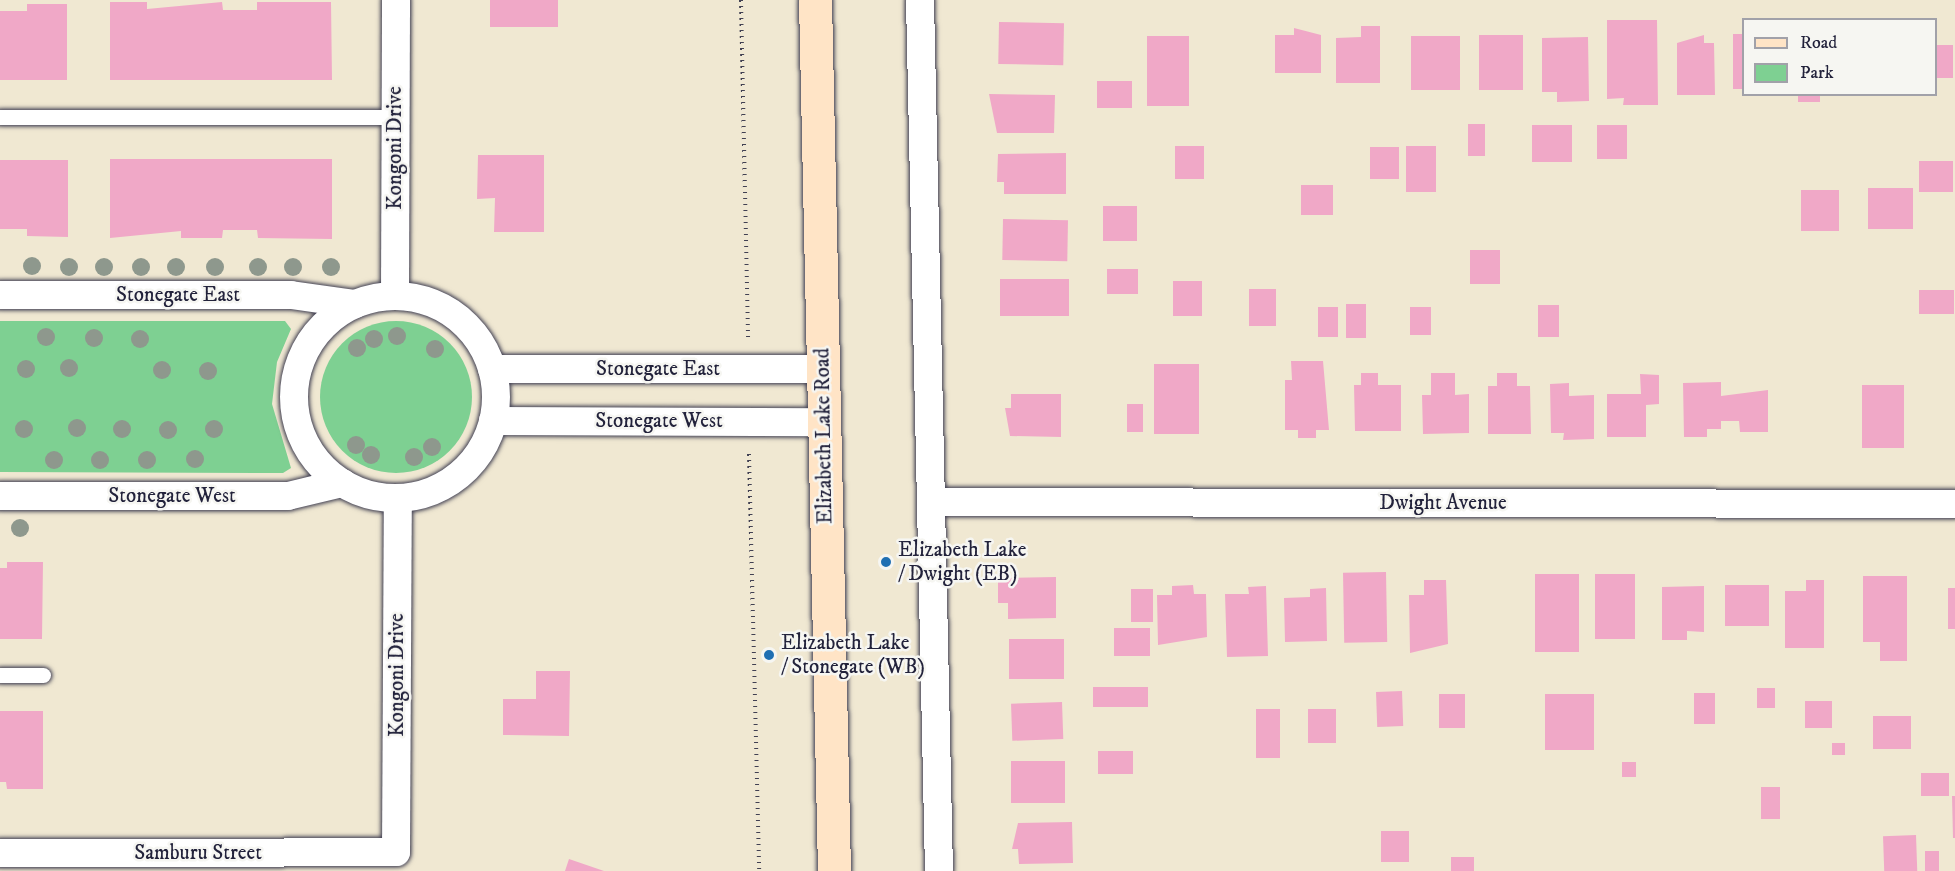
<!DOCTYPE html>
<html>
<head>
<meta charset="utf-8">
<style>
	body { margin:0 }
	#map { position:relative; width:1955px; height:871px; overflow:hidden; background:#f0e8d2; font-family:"IM FELL DW Pica",serif }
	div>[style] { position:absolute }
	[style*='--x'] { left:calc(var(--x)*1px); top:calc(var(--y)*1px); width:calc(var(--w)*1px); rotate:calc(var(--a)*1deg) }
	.green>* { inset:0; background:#7ed092 }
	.round { border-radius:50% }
	.building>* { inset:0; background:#f0a8c7; transform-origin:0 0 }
	.path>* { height:4px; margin-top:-2px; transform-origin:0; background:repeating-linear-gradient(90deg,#414052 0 1.5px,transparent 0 6px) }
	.roads { filter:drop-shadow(0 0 2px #414052) drop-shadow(0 0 2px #414052) }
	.service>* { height:15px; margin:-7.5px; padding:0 7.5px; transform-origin:7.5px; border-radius:7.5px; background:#fff }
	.minor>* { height:28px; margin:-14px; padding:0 14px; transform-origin:14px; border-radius:14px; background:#fff }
	.minor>.ring { margin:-14px; padding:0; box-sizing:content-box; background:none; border:28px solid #fff; border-radius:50% }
	.secondary>* { height:33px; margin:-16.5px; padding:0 16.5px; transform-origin:16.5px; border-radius:16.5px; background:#ffe4c6 }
	.trees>* { width:18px; height:18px; margin:-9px; border-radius:50%; background:#8e988d }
	.dots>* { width:16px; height:16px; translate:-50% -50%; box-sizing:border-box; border:3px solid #f6f6f2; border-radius:50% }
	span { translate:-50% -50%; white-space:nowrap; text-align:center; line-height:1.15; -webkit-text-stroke:5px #f6f6f2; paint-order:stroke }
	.street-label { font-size:21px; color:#22223b }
	.poi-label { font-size:21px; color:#22223b }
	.left { translate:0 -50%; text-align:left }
	.legend { position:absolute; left:1742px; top:18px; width:195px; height:78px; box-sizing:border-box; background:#f6f6f2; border:2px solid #a1a1a9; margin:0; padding:8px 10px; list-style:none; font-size:18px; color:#22223b }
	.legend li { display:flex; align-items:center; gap:12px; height:30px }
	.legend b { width:30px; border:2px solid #a1a1a9 }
</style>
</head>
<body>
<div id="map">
	<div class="green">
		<i class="round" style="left:320px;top:321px;width:152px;height:152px"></i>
		<i style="clip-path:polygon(0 321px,285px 321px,291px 329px,277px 362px,272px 404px,291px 468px,283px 473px,0 472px)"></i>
	</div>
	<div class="building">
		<i style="left:490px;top:0;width:68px;height:27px"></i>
		<i style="clip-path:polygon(110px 2px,147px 2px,147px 9px,222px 2px,223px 10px,257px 10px,257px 2px,331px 2px,332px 80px,110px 80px)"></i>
		<i style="clip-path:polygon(27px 4px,67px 4px,67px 80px,0 80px,0 11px,27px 11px)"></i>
		<i style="clip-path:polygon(1607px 20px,1657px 20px,1658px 105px,1623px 105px,1624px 98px,1607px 99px)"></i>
		<i style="left:999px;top:22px;width:65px;height:42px;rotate:1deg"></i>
		<i style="clip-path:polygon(1361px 26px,1380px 26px,1380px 83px,1336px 83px,1336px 38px,1361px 37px)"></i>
		<i style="clip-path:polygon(1294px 28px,1321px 35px,1321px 73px,1275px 73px,1275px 35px,1294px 35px)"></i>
		<i style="left:1733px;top:34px;width:10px;height:55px"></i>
		<i style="left:1479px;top:35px;width:44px;height:55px"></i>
		<i style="clip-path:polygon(1704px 35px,1704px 43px,1714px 43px,1715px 95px,1677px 95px,1677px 43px)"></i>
		<i style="left:1147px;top:36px;width:42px;height:70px"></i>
		<i style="left:1411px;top:36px;width:49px;height:54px"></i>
		<i style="clip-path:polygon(1588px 37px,1589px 101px,1557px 102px,1557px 92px,1542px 92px,1542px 38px)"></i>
		<i style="left:1953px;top:45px;width:33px;height:17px;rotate:90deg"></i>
		<i style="left:1097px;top:81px;width:35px;height:27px"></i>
		<i style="clip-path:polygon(989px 94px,1055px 95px,1054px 133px,997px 133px)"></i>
		<i style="left:1798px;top:94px;width:22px;height:8px"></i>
		<i style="left:1485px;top:124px;width:32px;height:17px;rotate:90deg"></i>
		<i style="left:1532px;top:125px;width:40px;height:37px"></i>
		<i style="left:1597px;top:125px;width:30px;height:34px"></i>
		<i style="left:1175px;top:146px;width:29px;height:33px"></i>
		<i style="left:1406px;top:146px;width:30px;height:46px"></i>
		<i style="left:1370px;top:147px;width:29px;height:32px"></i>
		<i style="clip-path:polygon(1066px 153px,1066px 194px,1004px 194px,1004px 182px,997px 182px,998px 154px)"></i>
		<i style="clip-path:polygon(478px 155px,544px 155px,544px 232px,494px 232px,495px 198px,477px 199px)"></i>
		<i style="clip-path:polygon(110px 159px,332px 159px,332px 239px,258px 238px,257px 230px,223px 230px,222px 238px,181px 238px,181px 231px,110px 238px)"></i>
		<i style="clip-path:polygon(0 160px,68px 160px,68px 237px,27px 236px,27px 229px,0 229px)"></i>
		<i style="left:1919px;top:161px;width:34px;height:31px"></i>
		<i style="left:1301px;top:185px;width:32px;height:30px"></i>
		<i style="left:1913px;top:188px;width:41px;height:45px;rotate:90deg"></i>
		<i style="left:1801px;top:190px;width:38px;height:41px"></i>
		<i style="left:1103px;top:206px;width:34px;height:35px"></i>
		<i style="left:1003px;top:219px;width:65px;height:41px;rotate:1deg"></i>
		<i style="left:1470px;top:250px;width:30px;height:34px"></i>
		<i style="left:1107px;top:269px;width:31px;height:25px"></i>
		<i style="left:1000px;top:279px;width:69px;height:37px"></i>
		<i style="left:1202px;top:281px;width:35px;height:29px;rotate:90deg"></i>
		<i style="left:1249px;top:289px;width:27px;height:37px"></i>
		<i style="left:1919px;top:290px;width:35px;height:24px"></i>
		<i style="left:1366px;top:304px;width:34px;height:20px;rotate:90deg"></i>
		<i style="left:1538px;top:305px;width:21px;height:32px"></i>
		<i style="left:1318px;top:307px;width:20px;height:30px"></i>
		<i style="left:1410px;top:307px;width:21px;height:28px"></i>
		<i style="clip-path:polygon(1291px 361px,1323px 361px,1329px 430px,1316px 430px,1316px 438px,1298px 438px,1298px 430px,1285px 430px,1285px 380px,1292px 380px)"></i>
		<i style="left:1154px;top:364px;width:45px;height:70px"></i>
		<i style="clip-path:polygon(1361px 373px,1378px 373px,1378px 385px,1401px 385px,1401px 431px,1355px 431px,1354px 385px,1361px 385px)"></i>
		<i style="clip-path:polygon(1431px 373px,1455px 373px,1455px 395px,1469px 394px,1469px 433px,1423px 434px,1422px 395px,1431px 395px)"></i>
		<i style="clip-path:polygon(1497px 373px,1517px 373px,1517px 386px,1530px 386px,1531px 434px,1488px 434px,1488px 386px,1497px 386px)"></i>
		<i style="clip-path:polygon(1640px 374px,1659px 375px,1659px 404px,1646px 405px,1646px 437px,1607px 437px,1607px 394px,1641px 394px)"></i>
		<i style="clip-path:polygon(1721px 382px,1721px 396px,1768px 390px,1768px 432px,1740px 432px,1739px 421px,1721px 421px,1721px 429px,1707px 429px,1707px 437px,1684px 437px,1683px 383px)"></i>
		<i style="clip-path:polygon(1569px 383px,1569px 396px,1594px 395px,1594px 439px,1563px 440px,1564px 433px,1551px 433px,1550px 384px)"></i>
		<i style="left:1904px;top:385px;width:63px;height:42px;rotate:90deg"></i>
		<i style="clip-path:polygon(1011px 394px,1061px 394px,1061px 437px,1010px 436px,1005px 408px,1011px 408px)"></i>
		<i style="left:1127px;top:404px;width:16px;height:28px"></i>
		<i style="clip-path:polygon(7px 562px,43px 562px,42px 639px,0 639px,0 568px,7px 568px)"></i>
		<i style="left:1386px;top:572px;width:70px;height:43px;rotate:89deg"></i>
		<i style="left:1535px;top:574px;width:44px;height:78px"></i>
		<i style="left:1595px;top:574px;width:40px;height:65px"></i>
		<i style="clip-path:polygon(1863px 576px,1907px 576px,1907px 661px,1880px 661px,1880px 642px,1863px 642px)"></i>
		<i style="clip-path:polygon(1056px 577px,1056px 618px,1008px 619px,1008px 603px,998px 603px,998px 578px)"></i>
		<i style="clip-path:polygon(1424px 580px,1446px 580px,1448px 644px,1410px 653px,1409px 595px,1424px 595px)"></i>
		<i style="clip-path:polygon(1806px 580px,1824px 580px,1824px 648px,1785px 648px,1785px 591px,1806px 591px)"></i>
		<i style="clip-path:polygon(1193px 585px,1194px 594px,1206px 594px,1207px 637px,1158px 645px,1157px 595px,1172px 595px,1172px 586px)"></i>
		<i style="left:1769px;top:585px;width:41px;height:44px;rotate:90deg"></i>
		<i style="clip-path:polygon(1266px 586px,1268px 656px,1227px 657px,1225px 594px,1249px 594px,1248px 587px)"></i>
		<i style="clip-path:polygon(1704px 586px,1704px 632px,1687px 631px,1687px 640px,1662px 640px,1662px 587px)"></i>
		<i style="clip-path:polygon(1326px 588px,1327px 641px,1285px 642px,1284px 598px,1310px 597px,1310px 589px)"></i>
		<i style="left:1948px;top:588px;width:7px;height:41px"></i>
		<i style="left:1131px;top:589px;width:22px;height:33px"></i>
		<i style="left:1114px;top:628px;width:36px;height:28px"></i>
		<i style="left:1009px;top:639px;width:55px;height:40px"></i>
		<i style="clip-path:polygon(536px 671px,570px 671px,569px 736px,503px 735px,503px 699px,536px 699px)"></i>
		<i style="left:1148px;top:687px;width:20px;height:55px;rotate:90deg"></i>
		<i style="left:1775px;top:688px;width:20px;height:18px;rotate:90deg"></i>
		<i style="left:1402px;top:691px;width:35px;height:26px;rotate:88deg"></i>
		<i style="left:1694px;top:693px;width:21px;height:31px"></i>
		<i style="left:1439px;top:694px;width:26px;height:34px"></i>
		<i style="left:1545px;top:694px;width:49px;height:56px"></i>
		<i style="left:1805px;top:701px;width:27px;height:27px"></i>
		<i style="left:1062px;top:702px;width:37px;height:51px;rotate:88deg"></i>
		<i style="left:1256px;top:709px;width:24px;height:49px"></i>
		<i style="left:1336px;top:709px;width:34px;height:28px;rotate:90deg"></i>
		<i style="clip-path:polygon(0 711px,43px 711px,43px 789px,7px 789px,6px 782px,0 782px)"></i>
		<i style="left:1873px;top:716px;width:38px;height:33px"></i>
		<i style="left:1832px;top:743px;width:13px;height:12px"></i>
		<i style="left:1098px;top:751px;width:35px;height:23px"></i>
		<i style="left:1065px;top:761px;width:42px;height:54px;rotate:90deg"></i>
		<i style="left:1622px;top:762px;width:14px;height:15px"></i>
		<i style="left:1921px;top:773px;width:28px;height:23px"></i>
		<i style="left:1761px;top:787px;width:19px;height:32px"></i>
		<i style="clip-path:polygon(1952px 796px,1955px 796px,1955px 838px,1953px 838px)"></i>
		<i style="clip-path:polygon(1072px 822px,1073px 863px,1019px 864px,1018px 849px,1012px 849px,1018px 823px)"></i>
		<i style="left:1409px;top:831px;width:31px;height:28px;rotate:90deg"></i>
		<i style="left:1916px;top:835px;width:36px;height:33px;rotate:88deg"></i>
		<i style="left:1925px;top:851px;width:14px;height:20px"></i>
		<i style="left:1451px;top:857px;width:23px;height:14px"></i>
		<i style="clip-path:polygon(569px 859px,604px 871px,565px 871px)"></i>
	</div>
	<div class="path">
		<i style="--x:741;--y:0;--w:338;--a:88.8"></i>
		<i style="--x:749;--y:454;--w:417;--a:88.6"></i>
	</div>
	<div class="roads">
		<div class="service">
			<i style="--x:0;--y:117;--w:395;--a:0"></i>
			<i style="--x:0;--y:675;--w:43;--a:0"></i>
		</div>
		<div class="minor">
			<i style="--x:920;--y:0;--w:871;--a:88.75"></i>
			<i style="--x:0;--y:295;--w:291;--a:0"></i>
			<i style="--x:291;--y:295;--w:65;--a:8"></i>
			<i style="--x:395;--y:295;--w:295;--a:-89.8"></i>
			<i class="ring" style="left:294px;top:296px;width:174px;height:174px"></i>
			<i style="--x:492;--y:369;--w:331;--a:0"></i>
			<i style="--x:493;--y:421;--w:331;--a:0.2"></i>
			<i style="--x:0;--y:496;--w:288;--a:0"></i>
			<i style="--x:288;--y:496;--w:56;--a:-13.5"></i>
			<i style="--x:931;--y:502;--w:1024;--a:0.11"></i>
			<i style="--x:0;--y:853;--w:396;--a:-0.1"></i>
			<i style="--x:396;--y:852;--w:354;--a:-89.7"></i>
		</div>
		<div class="secondary">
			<i style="--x:815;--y:0;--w:871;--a:88.75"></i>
		</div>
	</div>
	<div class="trees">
		<i style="left:32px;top:266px"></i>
		<i style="left:69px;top:267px"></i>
		<i style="left:104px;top:267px"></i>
		<i style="left:141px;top:267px"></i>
		<i style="left:176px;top:267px"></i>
		<i style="left:215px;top:267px"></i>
		<i style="left:258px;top:267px"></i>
		<i style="left:293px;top:267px"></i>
		<i style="left:331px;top:267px"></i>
		<i style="left:397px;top:336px"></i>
		<i style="left:46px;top:337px"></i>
		<i style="left:94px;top:338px"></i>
		<i style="left:140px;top:339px"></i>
		<i style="left:374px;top:339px"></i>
		<i style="left:357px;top:348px"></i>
		<i style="left:435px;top:349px"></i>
		<i style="left:69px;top:368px"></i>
		<i style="left:26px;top:369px"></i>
		<i style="left:162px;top:370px"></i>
		<i style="left:208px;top:371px"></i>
		<i style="left:77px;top:428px"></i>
		<i style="left:24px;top:429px"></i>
		<i style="left:122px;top:429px"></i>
		<i style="left:214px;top:429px"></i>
		<i style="left:168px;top:430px"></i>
		<i style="left:356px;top:445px"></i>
		<i style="left:432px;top:447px"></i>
		<i style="left:371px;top:455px"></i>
		<i style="left:414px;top:457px"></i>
		<i style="left:195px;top:459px"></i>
		<i style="left:54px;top:460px"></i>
		<i style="left:100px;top:460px"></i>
		<i style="left:147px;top:460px"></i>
		<i style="left:20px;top:528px"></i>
	</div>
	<div class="dots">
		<i style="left:886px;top:562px;background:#1f6fb2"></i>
		<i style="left:769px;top:655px;background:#1f6fb2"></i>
	</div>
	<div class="street-label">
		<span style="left:395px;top:148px;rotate:-90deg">Kongoni Drive</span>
		<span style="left:178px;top:295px">Stonegate East</span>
		<span style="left:658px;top:369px">Stonegate East</span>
		<span style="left:659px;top:421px">Stonegate West</span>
		<span style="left:824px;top:436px;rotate:-91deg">Elizabeth Lake Road</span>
		<span style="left:172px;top:496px">Stonegate West</span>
		<span style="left:1443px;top:503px">Dwight Avenue</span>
		<span style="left:397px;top:675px;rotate:-90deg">Kongoni Drive</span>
		<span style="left:198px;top:853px">Samburu Street</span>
	</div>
	<div class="poi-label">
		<span class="left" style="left:898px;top:562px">Elizabeth Lake<br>/ Dwight (EB)</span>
		<span class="left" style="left:781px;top:655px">Elizabeth Lake<br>/ Stonegate (WB)</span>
	</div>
	<ul class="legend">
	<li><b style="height:8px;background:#ffe4c6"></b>Road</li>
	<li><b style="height:16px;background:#7ed092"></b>Park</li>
	</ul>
</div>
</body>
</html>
